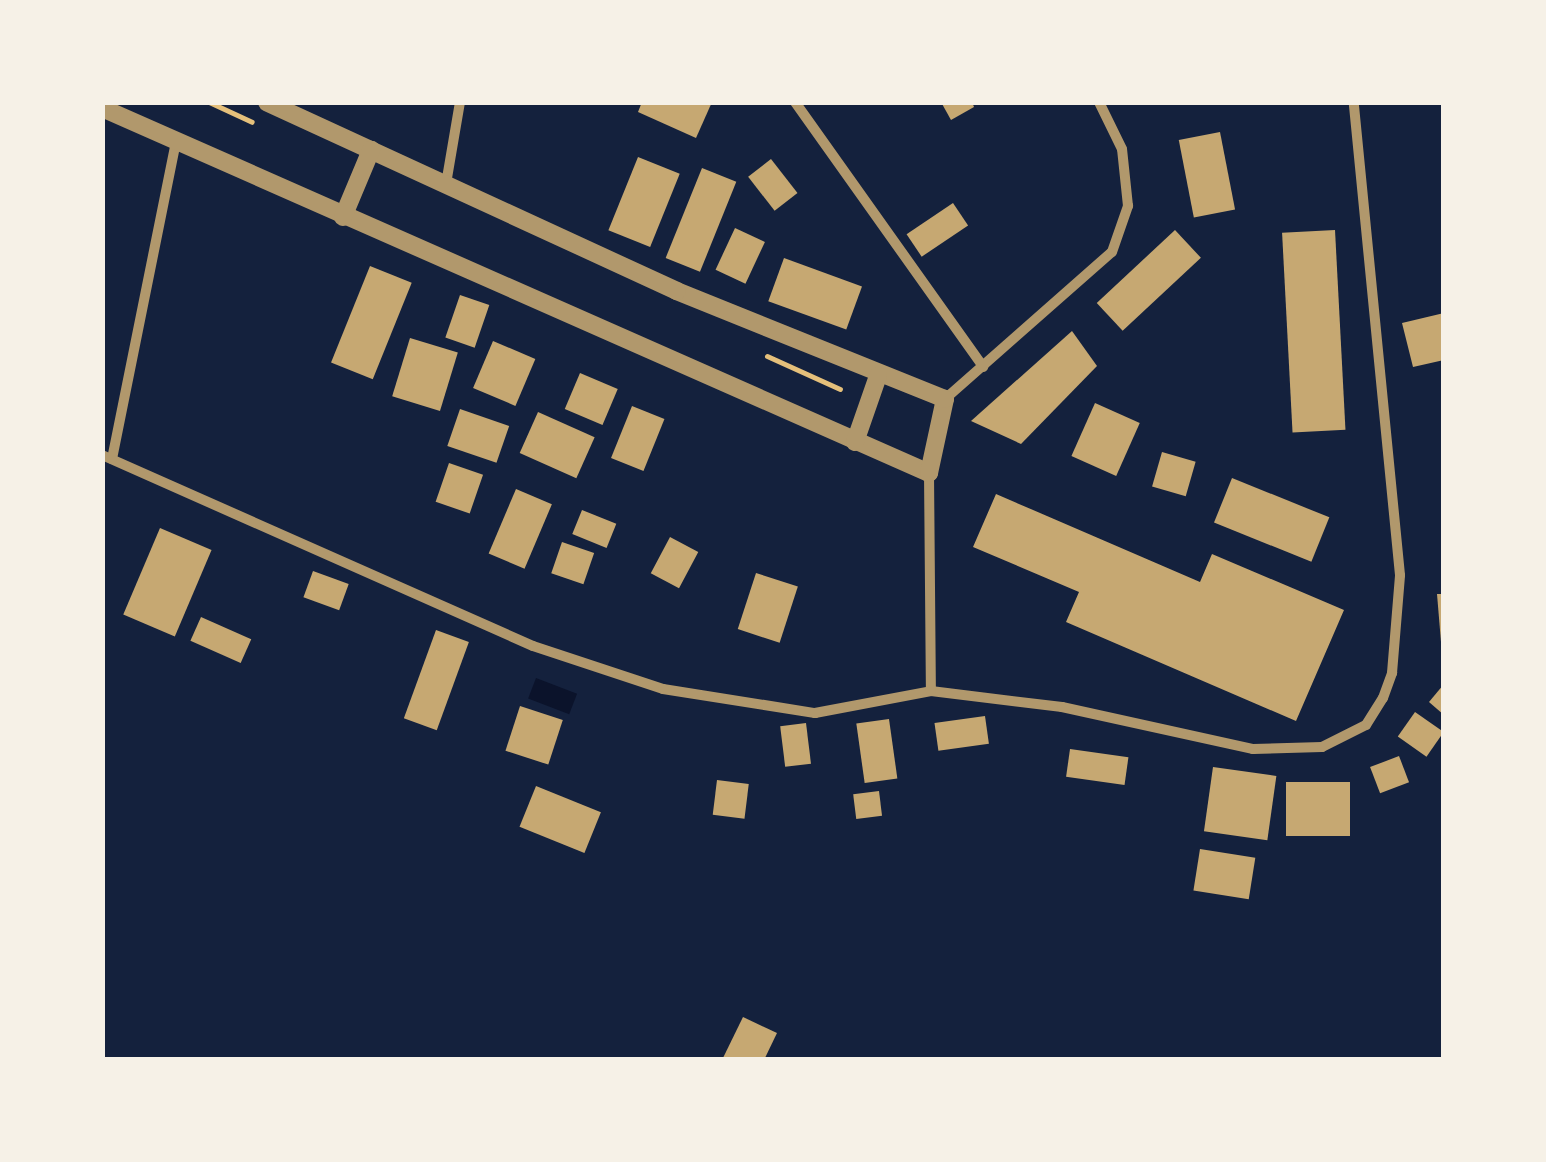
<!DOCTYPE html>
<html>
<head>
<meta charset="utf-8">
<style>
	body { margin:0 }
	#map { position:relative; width:1546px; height:1162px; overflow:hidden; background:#14213d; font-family:"PT Sans",sans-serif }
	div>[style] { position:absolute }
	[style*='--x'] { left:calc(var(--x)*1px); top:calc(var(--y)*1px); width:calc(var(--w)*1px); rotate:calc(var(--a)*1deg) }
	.water>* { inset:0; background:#0b132b; transform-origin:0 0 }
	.building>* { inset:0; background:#c6a872; transform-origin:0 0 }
	.path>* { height:5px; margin:-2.5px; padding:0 2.5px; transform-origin:2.5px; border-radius:2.5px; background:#e5c07b }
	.minor>* { height:10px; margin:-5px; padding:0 5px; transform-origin:5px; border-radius:5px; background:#b1986c }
	.tertiary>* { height:18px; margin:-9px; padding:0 9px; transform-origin:9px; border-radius:9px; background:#b1986c }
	span { translate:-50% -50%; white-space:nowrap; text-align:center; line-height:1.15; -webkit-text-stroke:10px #f6f1e7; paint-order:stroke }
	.frame { position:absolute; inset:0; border:105px solid #f6f1e7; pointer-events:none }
</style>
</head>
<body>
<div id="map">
	<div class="water">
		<i style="left:536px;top:678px;width:44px;height:22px;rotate:21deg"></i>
	</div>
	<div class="building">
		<i style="clip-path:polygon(642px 102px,712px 102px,696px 138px,638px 112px)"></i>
		<i style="clip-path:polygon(941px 102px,972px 102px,974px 107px,951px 120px)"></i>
		<i style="left:1220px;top:132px;width:79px;height:42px;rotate:79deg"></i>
		<i style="left:638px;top:157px;width:45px;height:79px;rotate:22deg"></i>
		<i style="left:771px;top:159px;width:43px;height:29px;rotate:52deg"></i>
		<i style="left:702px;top:168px;width:37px;height:97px;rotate:22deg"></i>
		<i style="left:953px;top:203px;width:27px;height:56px;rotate:56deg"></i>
		<i style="left:735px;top:228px;width:33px;height:46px;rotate:25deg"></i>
		<i style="left:1175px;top:230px;width:38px;height:107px;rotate:47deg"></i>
		<i style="left:1335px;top:230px;width:200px;height:53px;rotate:87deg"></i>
		<i style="left:784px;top:258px;width:83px;height:46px;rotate:20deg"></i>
		<i style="left:370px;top:266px;width:45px;height:104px;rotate:22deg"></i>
		<i style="left:460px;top:295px;width:31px;height:45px;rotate:19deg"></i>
		<i style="clip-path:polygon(1444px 313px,1444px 360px,1413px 367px,1402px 323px)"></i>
		<i style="clip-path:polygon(1072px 331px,1097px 366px,1021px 444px,971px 421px)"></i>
		<i style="left:410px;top:338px;width:50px;height:61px;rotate:17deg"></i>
		<i style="left:493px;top:341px;width:46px;height:51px;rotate:23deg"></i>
		<i style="left:580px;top:373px;width:41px;height:39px;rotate:23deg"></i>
		<i style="left:1095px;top:403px;width:49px;height:58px;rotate:24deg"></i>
		<i style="left:632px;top:406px;width:35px;height:56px;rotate:22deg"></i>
		<i style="left:460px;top:409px;width:52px;height:39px;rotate:19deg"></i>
		<i style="left:538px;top:412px;width:62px;height:45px;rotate:24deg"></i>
		<i style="left:1162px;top:452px;width:35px;height:36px;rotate:16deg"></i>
		<i style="left:449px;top:463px;width:36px;height:41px;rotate:19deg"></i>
		<i style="left:1232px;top:478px;width:105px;height:48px;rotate:22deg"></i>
		<i style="left:516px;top:489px;width:39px;height:70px;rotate:23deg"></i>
		<i style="clip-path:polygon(996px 494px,1200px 582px,1212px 554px,1344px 610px,1296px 721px,1066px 622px,1079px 592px,973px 547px)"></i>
		<i style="left:582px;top:510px;width:37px;height:26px;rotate:22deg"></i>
		<i style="left:160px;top:528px;width:56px;height:94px;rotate:23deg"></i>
		<i style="left:670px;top:537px;width:32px;height:41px;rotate:28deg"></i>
		<i style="left:562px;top:542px;width:34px;height:33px;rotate:19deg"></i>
		<i style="left:313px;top:571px;width:38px;height:28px;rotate:20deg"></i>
		<i style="left:756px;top:573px;width:44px;height:59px;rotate:18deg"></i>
		<i style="clip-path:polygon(1437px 594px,1444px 594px,1444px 642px,1441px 642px)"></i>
		<i style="left:201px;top:617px;width:55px;height:26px;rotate:24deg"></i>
		<i style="left:436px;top:630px;width:35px;height:94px;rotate:20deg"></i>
		<i style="clip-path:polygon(1444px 684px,1444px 715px,1429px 702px)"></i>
		<i style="left:520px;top:706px;width:45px;height:47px;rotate:18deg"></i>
		<i style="left:1415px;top:712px;width:35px;height:30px;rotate:35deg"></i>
		<i style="left:985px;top:716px;width:28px;height:51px;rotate:82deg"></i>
		<i style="left:889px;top:719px;width:60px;height:33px;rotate:82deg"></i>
		<i style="left:806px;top:723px;width:41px;height:26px;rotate:83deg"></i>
		<i style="left:1070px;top:749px;width:59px;height:28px;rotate:8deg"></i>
		<i style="left:1399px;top:756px;width:28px;height:31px;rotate:69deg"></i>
		<i style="left:1213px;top:767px;width:64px;height:65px;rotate:8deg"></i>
		<i style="left:717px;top:780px;width:32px;height:35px;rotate:7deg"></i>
		<i style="left:1286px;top:782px;width:64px;height:54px"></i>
		<i style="left:536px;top:786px;width:70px;height:44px;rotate:22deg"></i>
		<i style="left:879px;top:791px;width:25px;height:26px;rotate:83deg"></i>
		<i style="left:1200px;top:849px;width:56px;height:42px;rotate:9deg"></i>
		<i style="clip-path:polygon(743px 1017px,777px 1033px,764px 1060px,722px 1060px)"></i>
	</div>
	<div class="path">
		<i style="--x:209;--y:102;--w:47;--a:24.9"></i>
		<i style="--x:767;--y:356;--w:80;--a:24.3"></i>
	</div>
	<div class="minor">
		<i style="--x:795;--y:102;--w:325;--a:54.6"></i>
		<i style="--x:446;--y:184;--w:83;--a:-80.3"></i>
		<i style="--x:945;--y:399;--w:222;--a:-41.4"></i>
		<i style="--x:1112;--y:252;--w:49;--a:-70.8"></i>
		<i style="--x:1128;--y:206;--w:57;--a:-96"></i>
		<i style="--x:1122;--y:149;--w:52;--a:-116.1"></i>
		<i style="--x:102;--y:455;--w:471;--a:23.9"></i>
		<i style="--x:533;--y:646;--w:137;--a:18.3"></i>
		<i style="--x:663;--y:689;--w:154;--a:9"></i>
		<i style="--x:815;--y:713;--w:118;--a:-10.7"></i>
		<i style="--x:931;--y:691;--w:132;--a:7"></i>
		<i style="--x:1062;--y:707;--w:196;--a:12.4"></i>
		<i style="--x:1253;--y:749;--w:69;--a:-1.7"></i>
		<i style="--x:1322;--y:747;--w:49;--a:-26.6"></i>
		<i style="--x:1366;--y:725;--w:32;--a:-58"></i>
		<i style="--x:1383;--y:698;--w:27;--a:-70"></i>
		<i style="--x:1392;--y:673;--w:98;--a:-85.3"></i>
		<i style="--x:1400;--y:575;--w:475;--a:-95.6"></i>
		<i style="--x:112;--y:459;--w:323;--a:-78.6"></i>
		<i style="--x:929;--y:473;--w:218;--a:89.5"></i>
	</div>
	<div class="tertiary">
		<i style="--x:102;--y:108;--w:904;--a:23.81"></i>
		<i style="--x:929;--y:473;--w:76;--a:-77.8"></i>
		<i style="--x:945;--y:399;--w:289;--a:-158.1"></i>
		<i style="--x:677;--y:291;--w:451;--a:-155.3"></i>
		<i style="--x:343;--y:217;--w:73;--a:-67.3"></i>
		<i style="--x:855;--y:442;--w:70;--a:-70.8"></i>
	</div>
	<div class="frame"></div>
</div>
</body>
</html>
